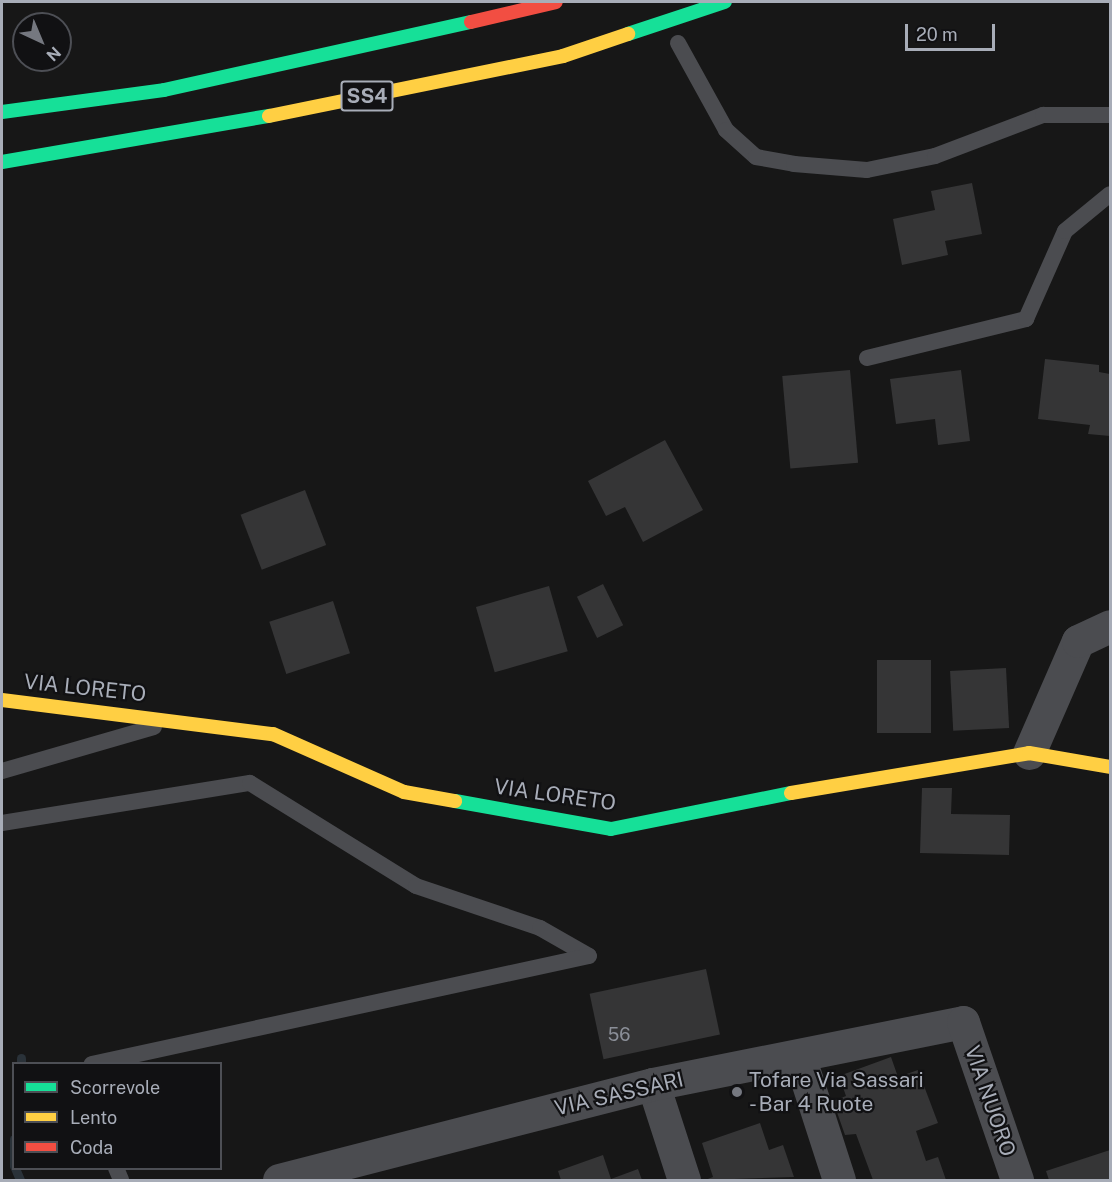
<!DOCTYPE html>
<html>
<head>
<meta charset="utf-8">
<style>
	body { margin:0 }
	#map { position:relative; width:1112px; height:1182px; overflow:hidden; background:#171717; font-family:"Public Sans",sans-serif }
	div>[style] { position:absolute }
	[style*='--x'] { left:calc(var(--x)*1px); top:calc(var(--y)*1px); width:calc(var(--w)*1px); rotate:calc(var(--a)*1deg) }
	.stream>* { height:9px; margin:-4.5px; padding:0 4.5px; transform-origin:4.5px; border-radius:4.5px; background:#2a3239 }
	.building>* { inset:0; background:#353536; transform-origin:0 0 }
	.lane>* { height:16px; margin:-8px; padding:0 8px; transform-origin:8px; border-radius:8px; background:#4b4c50 }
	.street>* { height:33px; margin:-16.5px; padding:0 16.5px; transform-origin:16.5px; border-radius:16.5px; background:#4b4c50 }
	.fast>* { height:14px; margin:-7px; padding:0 7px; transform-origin:7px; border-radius:7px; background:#16e098 }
	.slow>* { height:14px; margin:-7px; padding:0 7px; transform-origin:7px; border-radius:7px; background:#ffcf43 }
	.jam>* { height:14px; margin:-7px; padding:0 7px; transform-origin:7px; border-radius:7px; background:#f24e42 }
	.dots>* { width:16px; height:16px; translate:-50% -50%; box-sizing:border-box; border:3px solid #111113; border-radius:50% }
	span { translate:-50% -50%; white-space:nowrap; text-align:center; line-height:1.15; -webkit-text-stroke:4.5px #111113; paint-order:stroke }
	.number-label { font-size:18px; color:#8b8f98 }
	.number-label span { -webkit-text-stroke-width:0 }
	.shield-label span { padding:2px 4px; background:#111113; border:2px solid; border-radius:4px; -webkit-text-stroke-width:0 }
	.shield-label { font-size:20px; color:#a8adb8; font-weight:700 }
	.street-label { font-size:21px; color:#a8adb8 }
	.poi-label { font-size:21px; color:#a8adb8 }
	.left { translate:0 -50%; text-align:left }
	.frame { position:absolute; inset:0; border:3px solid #a8adb8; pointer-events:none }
	.legend { position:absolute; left:12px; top:1062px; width:210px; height:108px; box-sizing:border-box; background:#111113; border:2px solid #4d4f55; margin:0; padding:8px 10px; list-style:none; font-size:18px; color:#a8adb8 }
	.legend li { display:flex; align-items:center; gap:12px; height:30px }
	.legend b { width:30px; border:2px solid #4d4f55 }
	.north { position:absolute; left:12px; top:12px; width:60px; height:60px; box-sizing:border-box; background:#111113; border:2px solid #4d4f55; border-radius:50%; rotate:136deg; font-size:16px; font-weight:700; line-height:24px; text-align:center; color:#a8adb8 }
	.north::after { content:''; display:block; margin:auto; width:21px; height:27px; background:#757880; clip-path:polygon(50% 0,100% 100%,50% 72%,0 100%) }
	.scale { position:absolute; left:905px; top:24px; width:90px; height:27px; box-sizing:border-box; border:3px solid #a8adb8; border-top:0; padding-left:8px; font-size:18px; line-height:21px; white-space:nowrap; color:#a8adb8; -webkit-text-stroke:4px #111113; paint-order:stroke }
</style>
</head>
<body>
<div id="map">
	<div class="stream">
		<i style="--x:21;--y:1064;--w:6;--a:-90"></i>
		<i style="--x:14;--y:1139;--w:27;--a:90"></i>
		<i style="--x:15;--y:1168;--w:13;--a:67"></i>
	</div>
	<div class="building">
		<i style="clip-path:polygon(972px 183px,982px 234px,945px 241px,948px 255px,902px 265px,893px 219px,935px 210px,931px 191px)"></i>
		<i style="clip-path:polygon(1045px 359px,1099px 365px,1099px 372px,1110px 374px,1110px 436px,1088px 434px,1090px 425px,1038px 419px)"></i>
		<i style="left:850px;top:370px;width:93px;height:68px;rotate:85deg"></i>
		<i style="clip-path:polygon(961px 370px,970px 441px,938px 445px,935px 419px,896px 424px,890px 379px)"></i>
		<i style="clip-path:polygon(665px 440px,703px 510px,643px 542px,625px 507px,606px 516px,588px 481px)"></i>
		<i style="left:305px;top:490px;width:59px;height:69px;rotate:69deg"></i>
		<i style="left:603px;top:584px;width:46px;height:29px;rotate:64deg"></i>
		<i style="left:549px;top:586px;width:68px;height:76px;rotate:74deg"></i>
		<i style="left:333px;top:601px;width:55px;height:67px;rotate:72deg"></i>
		<i style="left:877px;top:660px;width:54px;height:73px"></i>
		<i style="left:1006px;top:668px;width:60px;height:56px;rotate:87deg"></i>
		<i style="clip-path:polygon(922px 788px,952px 788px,951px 814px,1010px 815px,1009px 855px,920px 853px)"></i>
		<i style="left:706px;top:969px;width:67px;height:119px;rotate:78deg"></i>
		<i style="clip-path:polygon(891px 1057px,898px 1077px,918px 1070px,938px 1123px,916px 1131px,926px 1161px,938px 1157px,946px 1180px,873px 1180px,856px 1134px,845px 1135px,833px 1101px,846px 1096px,839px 1076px)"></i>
		<i style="clip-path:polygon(760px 1123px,769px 1150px,783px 1145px,794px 1177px,705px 1180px,713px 1177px,702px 1143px)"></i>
		<i style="clip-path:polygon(1110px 1150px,1110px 1180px,1049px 1180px,1046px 1171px)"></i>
		<i style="clip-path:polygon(603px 1155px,611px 1179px,638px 1169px,642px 1180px,561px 1180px,558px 1171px)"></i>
	</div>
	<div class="lane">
		<i style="--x:678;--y:43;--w:99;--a:61.1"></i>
		<i style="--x:726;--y:130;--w:40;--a:42"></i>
		<i style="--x:756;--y:157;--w:39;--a:10"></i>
		<i style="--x:794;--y:164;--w:73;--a:4.7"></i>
		<i style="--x:867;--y:170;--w:69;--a:-11.6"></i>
		<i style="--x:935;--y:156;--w:116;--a:-20.8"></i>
		<i style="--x:1043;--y:115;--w:67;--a:0"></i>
		<i style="--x:867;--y:358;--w:164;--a:-13.8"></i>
		<i style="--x:1026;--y:319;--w:96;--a:-66.1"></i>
		<i style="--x:1065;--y:231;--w:58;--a:-39.4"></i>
		<i style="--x:2;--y:771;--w:158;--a:-16.1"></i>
		<i style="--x:2;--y:823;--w:251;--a:-9.2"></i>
		<i style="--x:250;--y:783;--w:195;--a:31.8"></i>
		<i style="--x:416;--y:886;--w:131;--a:18.7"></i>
		<i style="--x:540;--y:928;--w:56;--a:29.7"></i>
		<i style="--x:589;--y:956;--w:509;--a:167.74"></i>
		<i style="--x:116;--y:1168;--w:13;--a:67"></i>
	</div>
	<div class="street">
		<i style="--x:1029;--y:753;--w:122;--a:-66.4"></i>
		<i style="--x:1078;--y:641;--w:35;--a:-25"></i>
		<i style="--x:799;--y:1056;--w:130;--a:72.1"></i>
		<i style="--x:653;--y:1084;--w:101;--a:72.1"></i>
		<i style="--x:279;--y:1180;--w:386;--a:-14.4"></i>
		<i style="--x:653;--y:1084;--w:316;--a:-11.3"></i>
		<i style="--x:963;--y:1022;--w:167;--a:71.1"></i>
	</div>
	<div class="fast">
		<i style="--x:628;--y:34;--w:102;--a:-18.3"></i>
		<i style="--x:2;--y:112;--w:163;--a:-7.7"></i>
		<i style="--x:164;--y:90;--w:314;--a:-12.5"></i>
		<i style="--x:2;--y:162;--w:271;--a:-9.8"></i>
		<i style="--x:455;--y:801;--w:158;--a:10.2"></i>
		<i style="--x:611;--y:829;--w:184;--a:-11.3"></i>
	</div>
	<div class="slow">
		<i style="--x:269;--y:116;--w:300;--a:-11.5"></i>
		<i style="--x:563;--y:56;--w:69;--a:-18.7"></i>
		<i style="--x:2;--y:700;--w:273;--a:7.2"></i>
		<i style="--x:273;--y:734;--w:143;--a:23.9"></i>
		<i style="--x:404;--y:792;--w:52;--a:10"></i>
		<i style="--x:791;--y:793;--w:241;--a:-9.5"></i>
		<i style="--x:1029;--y:753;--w:82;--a:9.8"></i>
	</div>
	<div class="jam">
		<i style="--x:471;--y:22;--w:87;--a:-13.2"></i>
	</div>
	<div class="dots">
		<i style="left:737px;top:1092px;background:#757880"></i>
	</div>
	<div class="number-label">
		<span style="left:619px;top:1035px">56</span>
	</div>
	<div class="shield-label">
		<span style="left:367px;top:96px">SS4</span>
	</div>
	<div class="street-label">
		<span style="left:85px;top:688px;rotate:6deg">VIA LORETO</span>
		<span style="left:555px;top:795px;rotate:8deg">VIA LORETO</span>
		<span style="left:619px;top:1094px;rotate:-13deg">VIA SASSARI</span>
		<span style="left:990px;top:1101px;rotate:71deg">VIA NUORO</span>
	</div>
	<div class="poi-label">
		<span class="left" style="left:749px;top:1092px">Tofare Via Sassari<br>- Bar 4 Ruote</span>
	</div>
	<div class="frame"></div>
	<ul class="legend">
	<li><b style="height:8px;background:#16e098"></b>Scorrevole</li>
	<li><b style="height:8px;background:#ffcf43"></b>Lento</li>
	<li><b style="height:8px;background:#f24e42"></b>Coda</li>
	</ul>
	<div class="north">N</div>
	<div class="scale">20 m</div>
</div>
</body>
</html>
